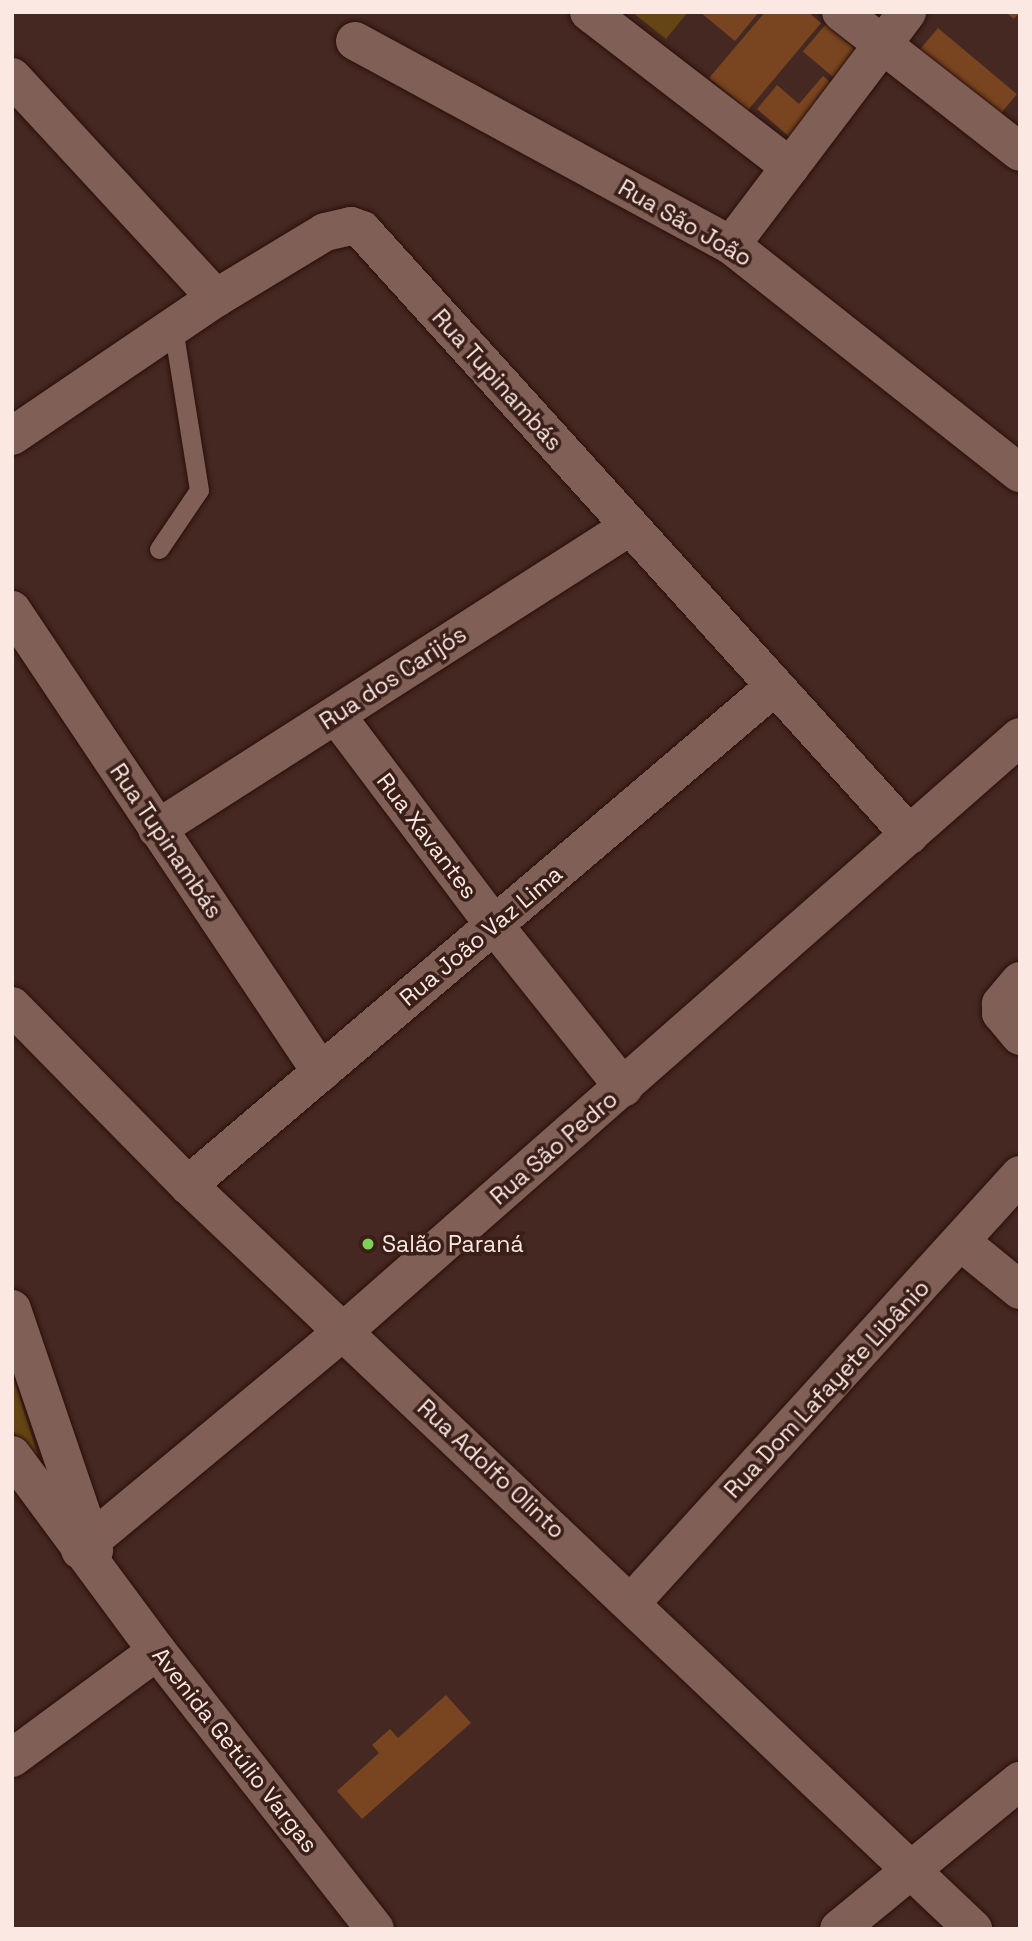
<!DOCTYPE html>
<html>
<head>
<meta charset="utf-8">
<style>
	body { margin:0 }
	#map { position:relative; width:1032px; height:1941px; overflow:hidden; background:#442821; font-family:"Space Grotesk",sans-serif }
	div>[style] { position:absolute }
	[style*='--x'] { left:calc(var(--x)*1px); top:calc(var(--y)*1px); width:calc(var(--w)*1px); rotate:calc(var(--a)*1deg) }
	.green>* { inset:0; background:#654513 }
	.building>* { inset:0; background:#784520; transform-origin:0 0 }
	.roads { filter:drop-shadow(0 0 2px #2a0f0a) drop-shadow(0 0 2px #2a0f0a) }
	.service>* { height:19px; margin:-9.5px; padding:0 9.5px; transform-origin:9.5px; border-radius:9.5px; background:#805f57 }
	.minor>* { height:38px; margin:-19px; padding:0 19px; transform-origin:19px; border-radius:19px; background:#805f57 }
	.secondary>* { height:38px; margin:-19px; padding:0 19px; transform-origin:19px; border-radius:19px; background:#805f57 }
	.dots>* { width:19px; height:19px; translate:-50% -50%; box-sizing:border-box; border:4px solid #3a1e18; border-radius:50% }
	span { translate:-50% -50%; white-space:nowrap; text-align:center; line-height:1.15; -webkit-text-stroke:7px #3a1e18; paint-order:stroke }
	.street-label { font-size:23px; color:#fbe8e3 }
	.poi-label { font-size:23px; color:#fbe8e3 }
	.left { translate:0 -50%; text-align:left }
	.frame { position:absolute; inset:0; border:14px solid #fbe8e3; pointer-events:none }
</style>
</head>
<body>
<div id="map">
	<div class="green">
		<i style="clip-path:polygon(632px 12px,688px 12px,666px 39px)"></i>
		<i style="clip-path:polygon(12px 1373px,37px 1453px,28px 1457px,12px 1429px)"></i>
	</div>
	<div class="building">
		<i style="clip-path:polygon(700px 12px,759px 12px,735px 41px)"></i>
		<i style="clip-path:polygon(765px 12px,808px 12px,821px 23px,748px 110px,709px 78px)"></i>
		<i style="clip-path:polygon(1005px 12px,1020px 12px,1014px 19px)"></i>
		<i style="left:826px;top:24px;width:40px;height:36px;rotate:40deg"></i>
		<i style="left:938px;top:28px;width:103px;height:30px;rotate:40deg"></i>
		<i style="clip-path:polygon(823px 76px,836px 87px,792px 139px,757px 109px,777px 85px,799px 104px)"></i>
		<i style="clip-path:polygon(446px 1695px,471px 1723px,362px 1819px,337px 1791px,379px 1753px,372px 1745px,390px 1729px,398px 1738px)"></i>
	</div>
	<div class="roads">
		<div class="service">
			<i style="--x:159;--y:549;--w:71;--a:-55.9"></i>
			<i style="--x:199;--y:490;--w:164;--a:-99.1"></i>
		</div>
		<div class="minor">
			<i style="--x:589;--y:12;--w:254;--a:37.6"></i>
			<i style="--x:841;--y:12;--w:227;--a:38"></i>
			<i style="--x:355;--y:41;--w:428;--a:28.5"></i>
			<i style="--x:731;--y:245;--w:368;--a:38.3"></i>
			<i style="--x:12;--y:77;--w:301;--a:47.3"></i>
			<i style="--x:731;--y:245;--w:292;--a:-52.9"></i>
			<i style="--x:12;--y:436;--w:246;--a:-34.1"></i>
			<i style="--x:216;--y:298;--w:127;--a:-31.2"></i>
			<i style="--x:325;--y:232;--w:27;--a:-13"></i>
			<i style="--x:351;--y:226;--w:12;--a:20"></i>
			<i style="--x:362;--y:230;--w:816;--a:47.83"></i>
			<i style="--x:12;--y:610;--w:556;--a:56.22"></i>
			<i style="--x:336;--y:715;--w:263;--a:53"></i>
			<i style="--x:494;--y:925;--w:208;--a:51.4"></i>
			<i style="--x:157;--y:829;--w:560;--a:-32.61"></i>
			<i style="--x:1020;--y:981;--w:30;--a:130"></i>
			<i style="--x:1001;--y:1004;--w:9;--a:90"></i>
			<i style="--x:1001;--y:1013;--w:30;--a:50"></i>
			<i style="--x:12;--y:1006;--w:251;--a:45.5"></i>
			<i style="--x:188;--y:1185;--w:1082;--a:43.46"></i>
			<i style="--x:188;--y:1185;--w:769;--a:-40.36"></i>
			<i style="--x:961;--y:1242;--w:76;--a:39.1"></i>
			<i style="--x:80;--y:1550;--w:343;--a:-39.7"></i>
			<i style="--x:344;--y:1331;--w:900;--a:-41.31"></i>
			<i style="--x:632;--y:1602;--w:577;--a:-47.74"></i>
			<i style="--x:12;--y:1758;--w:180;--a:-36.4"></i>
			<i style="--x:839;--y:1929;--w:234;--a:-39.3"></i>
		</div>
		<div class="secondary">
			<i style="--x:12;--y:1309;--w:255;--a:71.2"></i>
			<i style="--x:12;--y:1455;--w:244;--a:53.5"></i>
			<i style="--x:157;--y:1651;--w:353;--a:51.9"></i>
		</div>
	</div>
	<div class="dots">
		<i style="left:368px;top:1244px;background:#7dd154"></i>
	</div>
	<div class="street-label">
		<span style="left:685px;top:223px;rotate:30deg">Rua São João</span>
		<span style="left:497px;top:380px;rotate:48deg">Rua Tupinambás</span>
		<span style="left:393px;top:678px;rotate:-33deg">Rua dos Carijós</span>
		<span style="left:427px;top:836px;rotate:53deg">Rua Xavantes</span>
		<span style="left:166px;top:841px;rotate:56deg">Rua Tupinambás</span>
		<span style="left:481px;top:936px;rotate:-40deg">Rua João Vaz Lima</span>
		<span style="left:554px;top:1148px;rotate:-41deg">Rua São Pedro</span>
		<span style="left:827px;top:1389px;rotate:-47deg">Rua Dom Lafayete Libânio</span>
		<span style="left:491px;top:1469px;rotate:43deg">Rua Adolfo Olinto</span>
		<span style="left:235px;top:1750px;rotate:52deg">Avenida Getúlio Vargas</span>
	</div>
	<div class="poi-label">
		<span class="left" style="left:382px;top:1244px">Salão Paraná</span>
	</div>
	<div class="frame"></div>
</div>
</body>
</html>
